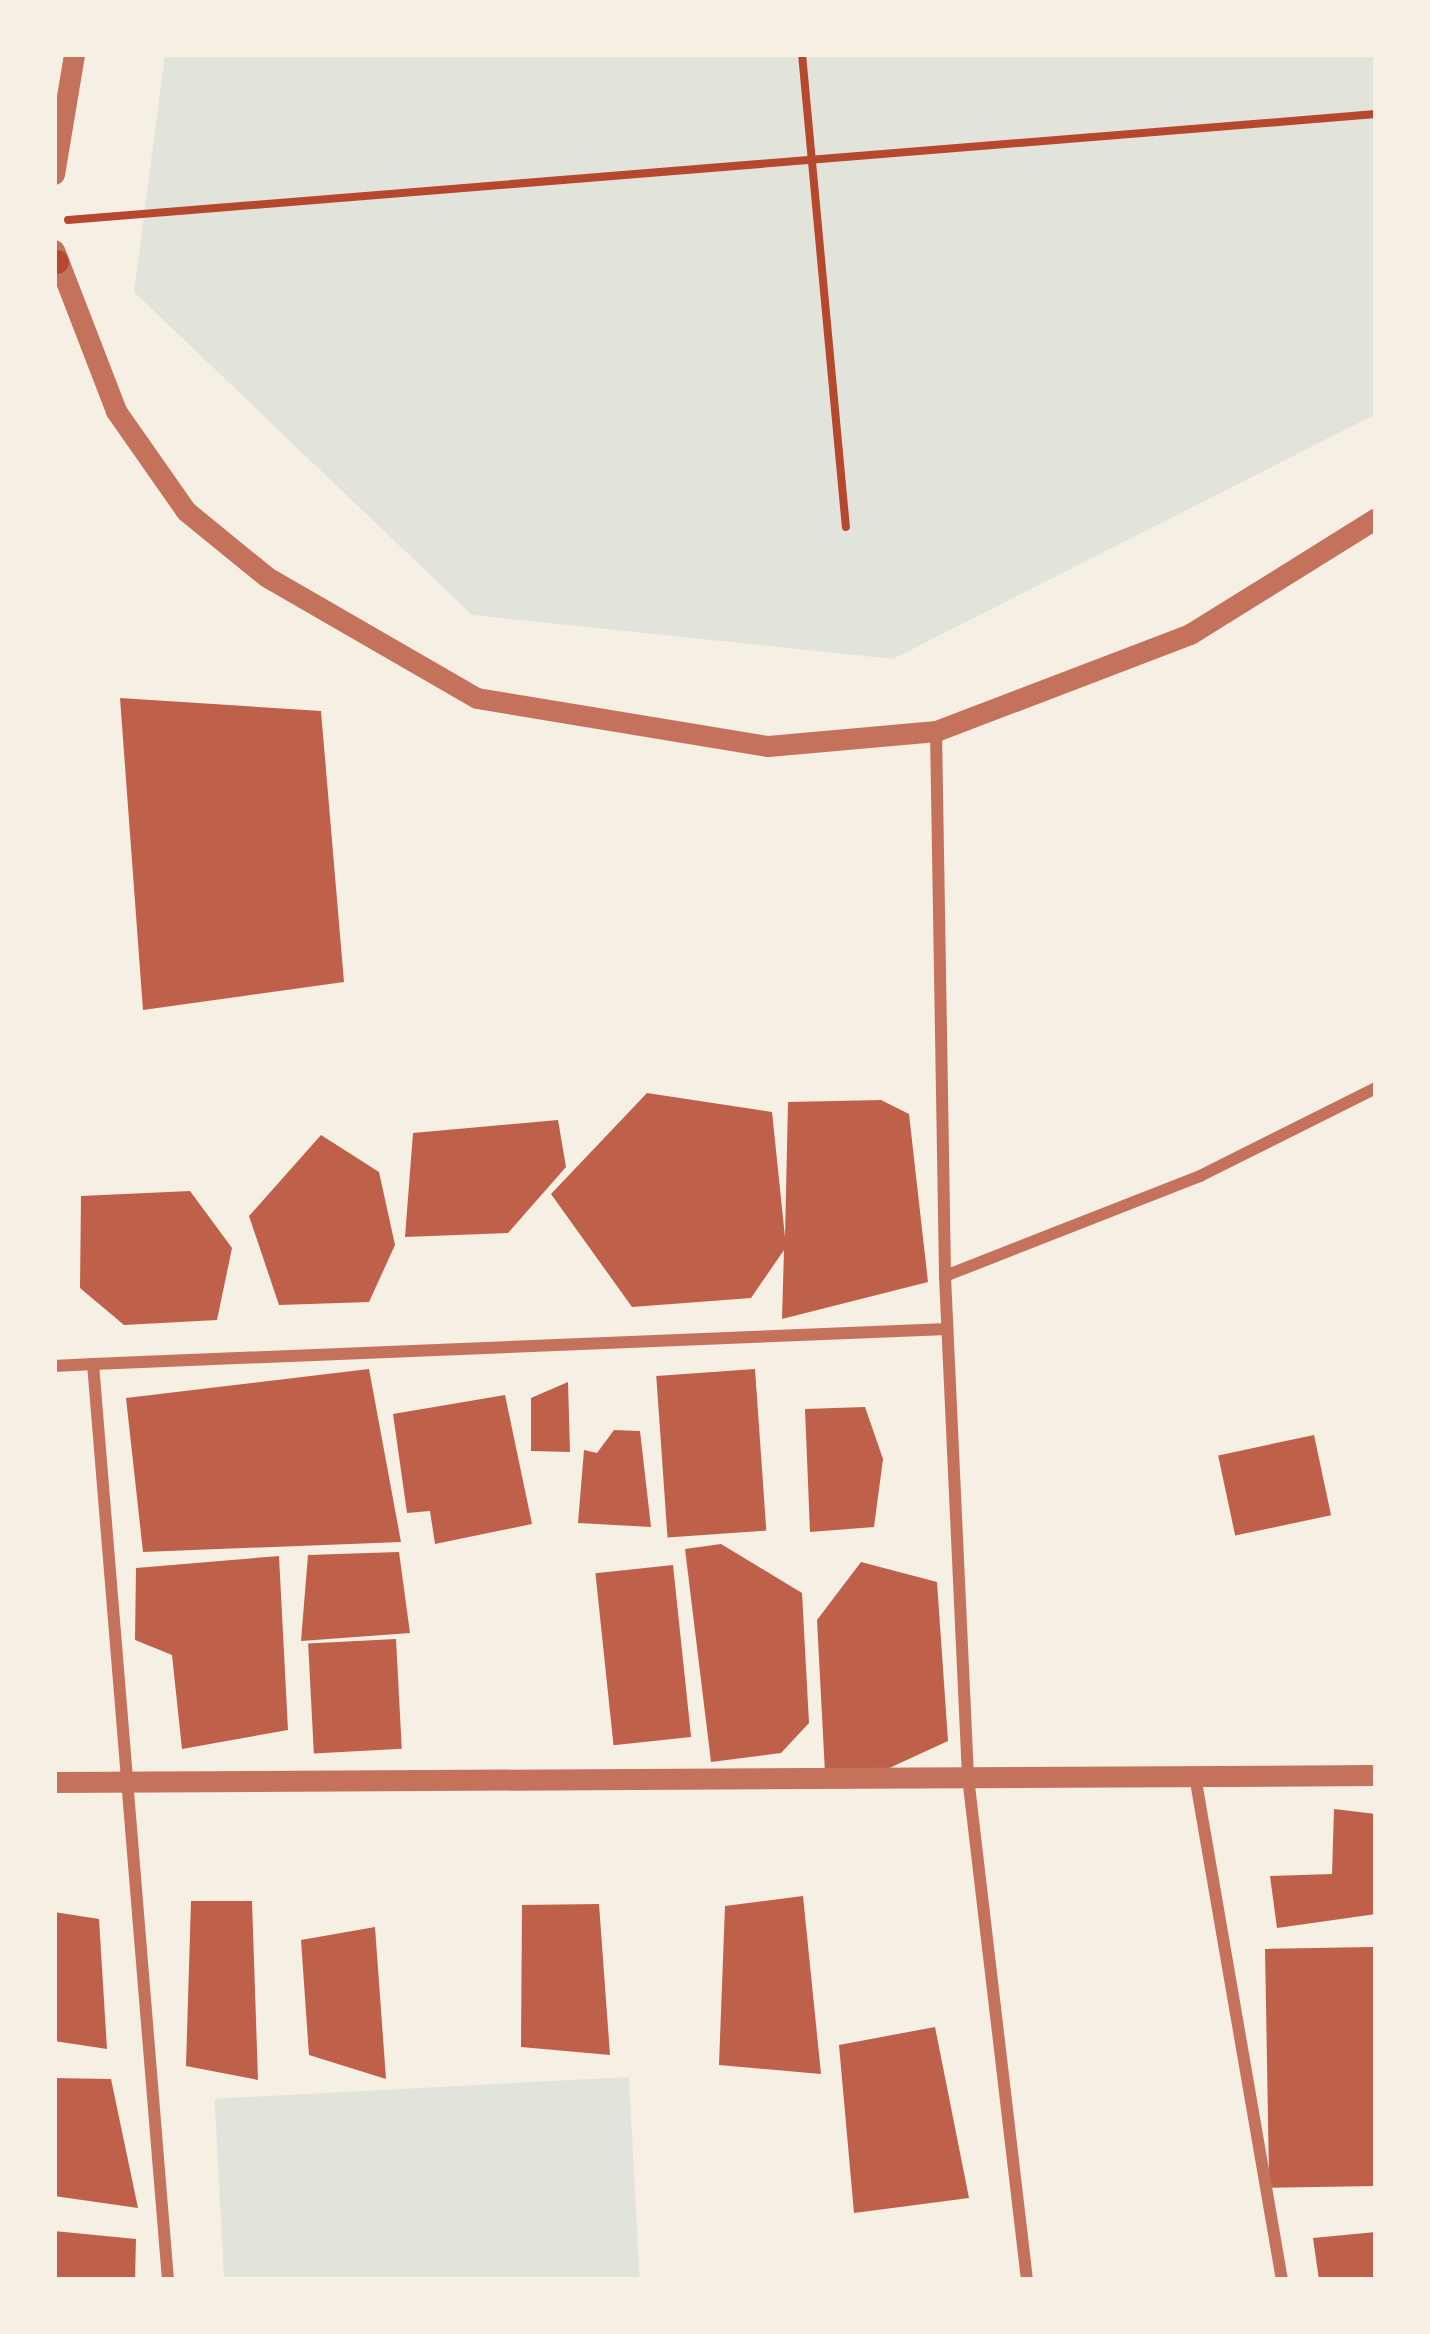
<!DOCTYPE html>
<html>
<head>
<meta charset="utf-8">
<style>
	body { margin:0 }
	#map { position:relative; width:1430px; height:2334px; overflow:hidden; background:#f6efe4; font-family:"Noto Serif",serif }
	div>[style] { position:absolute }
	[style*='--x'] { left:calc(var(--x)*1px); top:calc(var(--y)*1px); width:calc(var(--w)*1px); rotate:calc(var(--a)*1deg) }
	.green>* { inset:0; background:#e2e4dc; transform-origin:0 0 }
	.building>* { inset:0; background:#bf614a; transform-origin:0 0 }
	.path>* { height:8px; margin:-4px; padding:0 4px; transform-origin:4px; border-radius:4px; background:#b5482f }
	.minor>* { height:12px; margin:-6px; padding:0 6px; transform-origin:6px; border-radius:6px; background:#c5725c }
	.tertiary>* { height:21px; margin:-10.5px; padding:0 10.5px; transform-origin:10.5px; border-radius:10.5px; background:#c5725c }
	.secondary>* { height:24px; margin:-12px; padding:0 12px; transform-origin:12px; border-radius:12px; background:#b5482f }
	span { translate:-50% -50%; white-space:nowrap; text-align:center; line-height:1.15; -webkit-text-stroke:9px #f6efe4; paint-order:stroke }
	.frame { position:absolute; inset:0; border:57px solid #f6efe4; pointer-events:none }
</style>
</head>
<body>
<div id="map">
	<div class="green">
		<i style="clip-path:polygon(165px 54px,1376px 54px,1376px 414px,893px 659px,472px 615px,134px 292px)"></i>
		<i style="left:629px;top:2077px;width:203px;height:415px;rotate:87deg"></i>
	</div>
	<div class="building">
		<i style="clip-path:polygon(120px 698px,321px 711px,344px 982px,143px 1010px)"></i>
		<i style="clip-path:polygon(647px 1093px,772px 1112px,785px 1237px,788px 1102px,881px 1100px,909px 1114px,928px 1282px,782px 1319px,784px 1250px,751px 1298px,632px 1307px,551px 1194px)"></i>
		<i style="clip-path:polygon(558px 1120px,566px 1167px,508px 1233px,405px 1237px,413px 1133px)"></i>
		<i style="clip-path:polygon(321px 1135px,379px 1172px,395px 1245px,369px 1302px,279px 1305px,249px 1216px)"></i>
		<i style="clip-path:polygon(190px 1191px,232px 1248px,217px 1320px,124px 1325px,80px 1288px,81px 1196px)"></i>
		<i style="clip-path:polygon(369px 1369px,401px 1542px,143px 1552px,126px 1398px)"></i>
		<i style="left:755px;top:1369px;width:162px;height:99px;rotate:86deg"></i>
		<i style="clip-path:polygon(568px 1382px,570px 1452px,531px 1451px,531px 1398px)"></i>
		<i style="clip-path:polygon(505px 1395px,532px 1524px,435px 1544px,430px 1511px,407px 1513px,393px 1414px)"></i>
		<i style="clip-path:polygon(865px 1407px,883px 1459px,874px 1527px,810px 1532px,805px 1409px)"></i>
		<i style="clip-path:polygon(614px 1430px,640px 1431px,651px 1527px,578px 1523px,584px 1450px,597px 1453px)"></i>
		<i style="left:1314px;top:1435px;width:82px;height:98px;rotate:78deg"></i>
		<i style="clip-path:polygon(721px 1544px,802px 1593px,809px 1723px,781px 1753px,711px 1762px,685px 1549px)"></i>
		<i style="clip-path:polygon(399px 1552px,410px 1633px,301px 1641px,308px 1555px)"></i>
		<i style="clip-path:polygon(279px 1556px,288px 1730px,182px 1749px,172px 1655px,135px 1640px,136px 1568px)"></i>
		<i style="clip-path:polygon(861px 1562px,937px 1582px,948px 1741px,885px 1770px,825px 1773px,817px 1620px)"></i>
		<i style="left:673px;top:1565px;width:173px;height:78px;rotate:84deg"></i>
		<i style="left:396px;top:1639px;width:110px;height:88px;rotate:87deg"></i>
		<i style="clip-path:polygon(1334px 1809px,1376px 1814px,1376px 1914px,1277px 1928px,1270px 1876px,1332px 1874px)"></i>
		<i style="clip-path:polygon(803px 1896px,821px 2074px,719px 2065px,725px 1906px)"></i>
		<i style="clip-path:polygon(191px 1901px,252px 1901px,258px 2080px,186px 2066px)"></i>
		<i style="clip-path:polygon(599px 1904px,610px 2055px,521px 2047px,522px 1905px)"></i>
		<i style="clip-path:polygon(54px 1912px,99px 1919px,107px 2049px,54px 2041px)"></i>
		<i style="clip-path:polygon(375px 1927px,386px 2079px,309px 2055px,301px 1940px)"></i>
		<i style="left:1373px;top:1947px;width:239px;height:108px;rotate:89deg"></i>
		<i style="clip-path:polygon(935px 2027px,969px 2198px,854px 2213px,839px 2045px)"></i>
		<i style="clip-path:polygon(54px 2078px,111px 2079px,138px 2208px,54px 2196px)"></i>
		<i style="clip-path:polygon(54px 2231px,136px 2239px,135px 2280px,54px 2280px)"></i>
		<i style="clip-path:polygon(1376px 2232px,1376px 2280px,1319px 2280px,1313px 2238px)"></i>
	</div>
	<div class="path">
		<i style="--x:802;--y:54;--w:475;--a:84.7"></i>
		<i style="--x:68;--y:220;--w:1312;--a:-4.63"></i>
	</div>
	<div class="minor">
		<i style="--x:936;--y:731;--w:545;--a:89.05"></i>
		<i style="--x:54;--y:1366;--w:39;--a:-3"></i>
		<i style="--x:1195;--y:1776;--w:511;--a:80.21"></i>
		<i style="--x:168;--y:2280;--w:919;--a:-94.68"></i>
		<i style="--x:93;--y:1364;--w:855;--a:-2.35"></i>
		<i style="--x:1027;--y:2280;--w:506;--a:-96.69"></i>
		<i style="--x:968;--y:1777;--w:502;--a:-92.63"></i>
		<i style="--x:945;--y:1276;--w:274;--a:-21.4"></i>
		<i style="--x:1200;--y:1176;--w:197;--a:-26.6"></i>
	</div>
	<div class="tertiary">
		<i style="--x:54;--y:174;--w:122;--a:-80.5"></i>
		<i style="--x:54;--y:250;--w:173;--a:68.9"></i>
		<i style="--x:116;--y:411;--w:122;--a:55"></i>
		<i style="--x:186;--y:511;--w:104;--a:39.2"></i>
		<i style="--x:267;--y:577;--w:242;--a:30"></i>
		<i style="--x:477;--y:698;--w:295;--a:9.4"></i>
		<i style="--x:768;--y:746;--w:169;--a:-5.1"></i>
		<i style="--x:936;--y:731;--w:272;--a:-20.9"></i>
		<i style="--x:1190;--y:634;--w:219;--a:-31.9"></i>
		<i style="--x:54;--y:1782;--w:1322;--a:-0.3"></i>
	</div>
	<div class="secondary">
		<i style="--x:54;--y:262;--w:3;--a:0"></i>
	</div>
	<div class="frame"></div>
</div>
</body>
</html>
